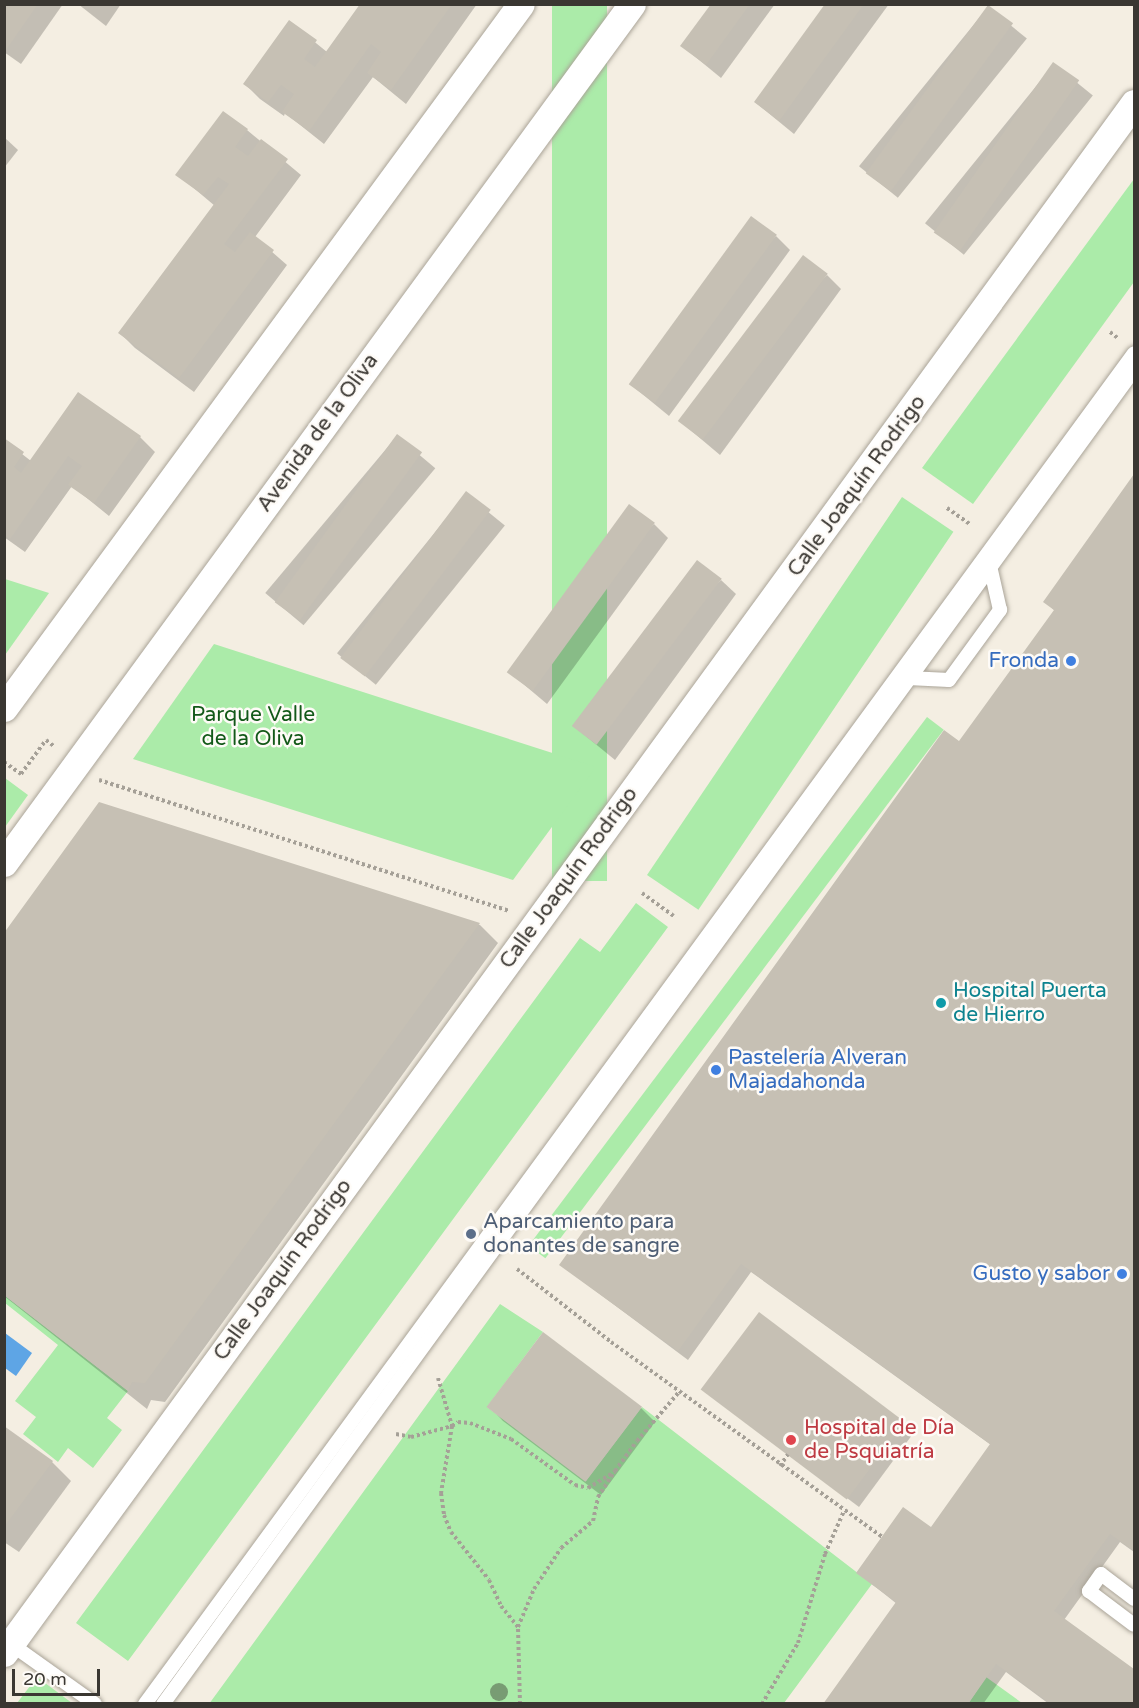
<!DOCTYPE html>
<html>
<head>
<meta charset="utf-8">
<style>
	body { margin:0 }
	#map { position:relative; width:1139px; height:1708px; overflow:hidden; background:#f4eee2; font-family:"Varela Round",sans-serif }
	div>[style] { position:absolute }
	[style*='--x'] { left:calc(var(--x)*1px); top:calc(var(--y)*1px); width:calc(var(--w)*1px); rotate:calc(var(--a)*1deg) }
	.green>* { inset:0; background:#abeba9; transform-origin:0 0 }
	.water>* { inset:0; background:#5ea5e5 }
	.shadow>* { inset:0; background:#0003; transform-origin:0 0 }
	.building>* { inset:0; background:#c6c0b4; transform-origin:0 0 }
	.path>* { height:4px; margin-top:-2px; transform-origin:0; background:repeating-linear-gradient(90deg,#a5a097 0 3px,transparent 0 6px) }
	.roads { filter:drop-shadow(0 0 2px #aaa498) drop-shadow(0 0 2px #aaa498) }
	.service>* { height:14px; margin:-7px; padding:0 7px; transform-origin:7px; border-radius:7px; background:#fff }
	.minor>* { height:27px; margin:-13.5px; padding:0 13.5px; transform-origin:13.5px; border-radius:13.5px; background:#fff }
	.trees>* { width:18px; height:18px; margin:-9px; border-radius:50%; background:#789c73 }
	.dots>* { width:16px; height:16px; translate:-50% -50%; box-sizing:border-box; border:3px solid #fefbf7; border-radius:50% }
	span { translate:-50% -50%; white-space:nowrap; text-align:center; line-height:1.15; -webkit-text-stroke:5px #fefbf7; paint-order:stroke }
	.street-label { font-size:21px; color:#3a3732 }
	.shop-label { font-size:21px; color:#366cbe }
	.right { translate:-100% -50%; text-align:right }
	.left { translate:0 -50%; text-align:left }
	.park-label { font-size:21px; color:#125918 }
	.culture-label { font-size:21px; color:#0d838f }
	.service-label { font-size:21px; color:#4e5e75 }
	.health-label { font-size:21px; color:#be3a42 }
	.frame { position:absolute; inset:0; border:6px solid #3a3732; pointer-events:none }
	.scale { position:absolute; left:12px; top:1669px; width:88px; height:27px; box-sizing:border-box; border:3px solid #3a3732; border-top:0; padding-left:8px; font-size:18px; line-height:21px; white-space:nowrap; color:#3a3732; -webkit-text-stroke:4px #fefbf7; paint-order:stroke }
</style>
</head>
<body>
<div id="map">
	<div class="green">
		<i style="left:552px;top:5px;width:55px;height:876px"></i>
		<i style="clip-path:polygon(1134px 179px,1134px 282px,973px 504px,922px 468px)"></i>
		<i style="left:902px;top:497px;width:62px;height:456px;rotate:34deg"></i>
		<i style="clip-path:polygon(5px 579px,49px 593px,5px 655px,4px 579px)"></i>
		<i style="clip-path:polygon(214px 644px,596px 767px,513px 880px,133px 759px)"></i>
		<i style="left:927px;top:717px;width:21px;height:662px;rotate:37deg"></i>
		<i style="clip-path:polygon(5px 778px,28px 795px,5px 827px)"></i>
		<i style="clip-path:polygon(636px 903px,668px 927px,128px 1661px,76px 1623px,580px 938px,600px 952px)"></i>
		<i style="clip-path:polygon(4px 1295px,128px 1391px,107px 1418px,122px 1430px,93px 1468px,68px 1448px,58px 1462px,23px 1434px,36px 1417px,15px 1401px,58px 1345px,5px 1303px)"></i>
		<i style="clip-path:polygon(500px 1304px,543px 1332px,487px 1407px,586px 1481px,642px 1407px,872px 1584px,784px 1703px,209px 1704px)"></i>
		<i style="clip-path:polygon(37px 1677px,72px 1703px,17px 1703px)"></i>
		<i style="clip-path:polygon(986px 1677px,1022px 1703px,968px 1704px)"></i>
	</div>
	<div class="water">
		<i style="clip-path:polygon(5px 1333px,32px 1353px,16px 1376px,5px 1368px)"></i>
	</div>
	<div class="shadow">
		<i style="clip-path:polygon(4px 4px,63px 4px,21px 64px,4px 52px)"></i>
		<i style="clip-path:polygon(78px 4px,121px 4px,106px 26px)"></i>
		<i style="clip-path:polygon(362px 4px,477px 4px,406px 104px,373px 77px,324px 144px,285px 113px,284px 116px,260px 99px,245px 84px,290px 22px,327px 52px)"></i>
		<i style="clip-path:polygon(713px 4px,775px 4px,721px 78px,682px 46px)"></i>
		<i style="clip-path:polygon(827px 4px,889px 4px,794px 134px,755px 102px)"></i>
		<i style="left:988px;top:7px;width:50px;height:205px;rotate:39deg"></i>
		<i style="left:1054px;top:64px;width:50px;height:205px;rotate:39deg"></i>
		<i style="clip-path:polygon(247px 130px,301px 175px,255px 237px,287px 265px,194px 392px,135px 348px,120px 333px,215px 206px,177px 174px)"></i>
		<i style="clip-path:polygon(4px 137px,18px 150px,4px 168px)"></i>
		<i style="clip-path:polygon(776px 236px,790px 250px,669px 416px,630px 384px)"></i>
		<i style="clip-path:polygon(827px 275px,841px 289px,720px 455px,682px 423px)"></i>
		<i style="clip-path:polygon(78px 394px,140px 437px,155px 452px,109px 516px,72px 486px,25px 552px,4px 537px,4px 440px,31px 461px)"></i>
		<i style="left:397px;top:436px;width:50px;height:205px;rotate:40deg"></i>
		<i style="clip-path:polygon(1134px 477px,1134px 1552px,1120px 1542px,1064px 1620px,1134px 1671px,1134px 1704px,1049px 1704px,1006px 1672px,983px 1704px,825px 1704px,897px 1604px,858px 1573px,931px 1529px,991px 1445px,751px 1272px,688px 1360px,561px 1265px,959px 743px,1055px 611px,1045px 601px)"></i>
		<i style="left:466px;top:494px;width:50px;height:205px;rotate:39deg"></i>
		<i style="clip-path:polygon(654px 524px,668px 538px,547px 704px,509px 672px)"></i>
		<i style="clip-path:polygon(721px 580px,736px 594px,615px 760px,576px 728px)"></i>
		<i style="clip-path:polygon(100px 804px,480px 925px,498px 943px,165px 1402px,151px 1400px,147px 1409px,4px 1296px,4px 935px)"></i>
		<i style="clip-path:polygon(703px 1390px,905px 1422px,915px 1431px,859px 1507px)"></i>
		<i style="clip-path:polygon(489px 1406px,641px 1408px,655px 1422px,601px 1495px,503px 1421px)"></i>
		<i style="clip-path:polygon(4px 1428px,52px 1462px,71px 1481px,19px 1552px,4px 1542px)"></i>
	</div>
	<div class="building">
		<i style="clip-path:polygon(4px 4px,38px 4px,6px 50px,4px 49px)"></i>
		<i style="clip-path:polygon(360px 4px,452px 4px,391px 90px,367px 73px,381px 52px,371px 44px,309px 131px,282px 112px,294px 94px,281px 85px,268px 102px,243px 84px,289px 20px,317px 40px,304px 59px,315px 67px)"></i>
		<i style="clip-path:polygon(711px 4px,750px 4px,706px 65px,680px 46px)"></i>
		<i style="clip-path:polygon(825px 4px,864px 4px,779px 121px,754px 102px)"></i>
		<i style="left:988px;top:5px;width:31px;height:208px;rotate:36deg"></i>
		<i style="left:1053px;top:62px;width:32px;height:208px;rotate:35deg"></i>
		<i style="clip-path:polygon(223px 111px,248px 129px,235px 147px,248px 156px,261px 139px,288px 159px,224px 244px,235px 252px,250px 232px,274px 250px,179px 378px,118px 333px,229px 184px,218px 177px,203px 195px,175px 175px)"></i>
		<i style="left:751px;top:216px;width:32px;height:208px;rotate:36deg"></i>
		<i style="left:803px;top:255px;width:31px;height:208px;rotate:37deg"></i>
		<i style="clip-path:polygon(78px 392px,141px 436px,94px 503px,68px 485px,82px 466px,68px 456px,10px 539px,4px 535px,4px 438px,24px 452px,14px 467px,21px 473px)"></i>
		<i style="left:397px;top:434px;width:31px;height:208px;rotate:36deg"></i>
		<i style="clip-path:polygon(1134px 474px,1134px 1551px,1110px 1534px,1054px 1611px,1134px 1669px,1134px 1704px,1051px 1704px,996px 1664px,968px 1704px,823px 1704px,896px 1602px,856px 1573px,903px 1507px,931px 1527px,990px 1444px,741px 1264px,678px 1351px,559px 1265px,944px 730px,959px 741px,1054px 610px,1043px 602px)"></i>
		<i style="left:466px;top:491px;width:31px;height:209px;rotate:37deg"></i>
		<i style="left:629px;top:504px;width:32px;height:208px;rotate:36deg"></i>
		<i style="left:697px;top:560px;width:31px;height:208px;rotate:37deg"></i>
		<i style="clip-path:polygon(99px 802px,480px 923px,145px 1383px,132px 1382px,128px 1391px,4px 1295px,4px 933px)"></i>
		<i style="left:759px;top:1312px;width:183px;height:97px;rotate:37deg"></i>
		<i style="left:543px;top:1332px;width:124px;height:94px;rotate:37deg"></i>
		<i style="clip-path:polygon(4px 1426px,53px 1461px,4px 1527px)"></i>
	</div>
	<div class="path">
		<i style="--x:1110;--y:332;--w:11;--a:38"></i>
		<i style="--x:947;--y:508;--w:28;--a:35"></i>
		<i style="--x:4;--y:762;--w:21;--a:35"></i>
		<i style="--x:21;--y:774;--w:42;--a:-53.7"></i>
		<i style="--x:46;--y:740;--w:11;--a:38"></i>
		<i style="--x:99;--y:780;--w:430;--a:17.7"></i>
		<i style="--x:642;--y:893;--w:39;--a:36"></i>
		<i style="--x:517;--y:1269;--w:119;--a:37.8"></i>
		<i style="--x:611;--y:1342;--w:334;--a:35.7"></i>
		<i style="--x:438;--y:1378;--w:50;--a:73.7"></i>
		<i style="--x:452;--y:1426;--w:7;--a:-34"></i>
		<i style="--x:458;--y:1422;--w:12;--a:5"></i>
		<i style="--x:470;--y:1423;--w:44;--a:21.3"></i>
		<i style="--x:511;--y:1439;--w:79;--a:35.7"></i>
		<i style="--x:575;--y:1485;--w:13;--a:13"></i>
		<i style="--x:588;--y:1488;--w:31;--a:-31"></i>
		<i style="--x:396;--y:1434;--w:15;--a:11"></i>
		<i style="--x:411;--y:1437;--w:42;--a:-15"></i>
		<i style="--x:452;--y:1426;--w:68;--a:99.3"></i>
		<i style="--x:441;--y:1493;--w:22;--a:82"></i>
		<i style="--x:444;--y:1515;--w:18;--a:68"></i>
		<i style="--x:451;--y:1532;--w:61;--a:51.6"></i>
		<i style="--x:489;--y:1580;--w:29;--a:65"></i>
		<i style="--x:501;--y:1606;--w:27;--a:51"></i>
		<i style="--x:780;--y:1466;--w:14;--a:-56"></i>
		<i style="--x:520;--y:1704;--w:77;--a:-91.5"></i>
		<i style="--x:518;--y:1627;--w:41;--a:-67.2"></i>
		<i style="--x:534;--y:1589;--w:49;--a:-56.6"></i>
		<i style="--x:561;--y:1548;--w:42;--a:-40.2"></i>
		<i style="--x:593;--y:1521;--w:25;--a:-78"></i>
		<i style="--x:598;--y:1497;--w:31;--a:-57"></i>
		<i style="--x:615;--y:1471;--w:37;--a:-54"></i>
		<i style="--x:637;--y:1441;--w:65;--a:-49.4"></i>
		<i style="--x:762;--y:1704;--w:71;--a:-59.5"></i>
		<i style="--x:798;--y:1643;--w:93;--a:-73.1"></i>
		<i style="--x:825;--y:1554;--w:47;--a:-66.2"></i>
	</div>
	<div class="roads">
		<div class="service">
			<i style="--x:908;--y:678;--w:41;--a:2.8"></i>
			<i style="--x:949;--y:680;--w:87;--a:-53.9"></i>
			<i style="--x:1000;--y:610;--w:45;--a:-102.8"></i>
			<i style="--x:1134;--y:1599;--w:41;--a:-142.9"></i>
			<i style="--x:1101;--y:1574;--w:21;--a:125"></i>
			<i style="--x:1089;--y:1591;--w:56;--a:37.1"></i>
			<i style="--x:11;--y:1644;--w:103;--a:35.5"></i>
			<i style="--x:145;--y:1704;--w:1674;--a:-53.79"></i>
			<i style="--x:163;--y:1704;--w:1650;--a:-53.95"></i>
		</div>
		<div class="minor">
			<i style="--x:4;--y:708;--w:873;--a:-53.71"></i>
			<i style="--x:4;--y:863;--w:1064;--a:-53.83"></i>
			<i style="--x:4;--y:1653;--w:1918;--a:-53.91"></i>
		</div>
	</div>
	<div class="trees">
		<i style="left:499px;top:1692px"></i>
	</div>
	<div class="dots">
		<i style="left:1071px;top:661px;background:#3f7fe0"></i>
		<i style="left:941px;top:1003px;background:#0f9aa8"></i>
		<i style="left:716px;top:1070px;background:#3f7fe0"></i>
		<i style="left:471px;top:1234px;background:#5c6f8a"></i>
		<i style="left:1122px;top:1274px;background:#3f7fe0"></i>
		<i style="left:791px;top:1440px;background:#e0444e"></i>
	</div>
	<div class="street-label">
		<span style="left:318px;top:433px;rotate:-54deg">Avenida de la Oliva</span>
		<span style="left:857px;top:486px;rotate:-54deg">Calle Joaquín Rodrigo</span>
		<span style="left:569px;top:878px;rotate:-54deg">Calle Joaquín Rodrigo</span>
		<span style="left:283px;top:1270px;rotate:-54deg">Calle Joaquín Rodrigo</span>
	</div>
	<div class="shop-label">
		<span class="right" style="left:1059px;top:661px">Fronda</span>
		<span class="left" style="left:728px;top:1070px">Pastelería Alveran<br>Majadahonda</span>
		<span class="right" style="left:1110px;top:1274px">Gusto y sabor</span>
	</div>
	<div class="park-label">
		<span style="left:253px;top:727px">Parque Valle<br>de la Oliva</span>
	</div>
	<div class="culture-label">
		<span class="left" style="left:953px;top:1003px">Hospital Puerta<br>de Hierro</span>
	</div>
	<div class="service-label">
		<span class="left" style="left:483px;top:1234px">Aparcamiento para<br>donantes de sangre</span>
	</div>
	<div class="health-label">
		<span class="left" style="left:804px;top:1440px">Hospital de Día<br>de Psquiatría</span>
	</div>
	<div class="frame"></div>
	<div class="scale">20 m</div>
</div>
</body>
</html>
